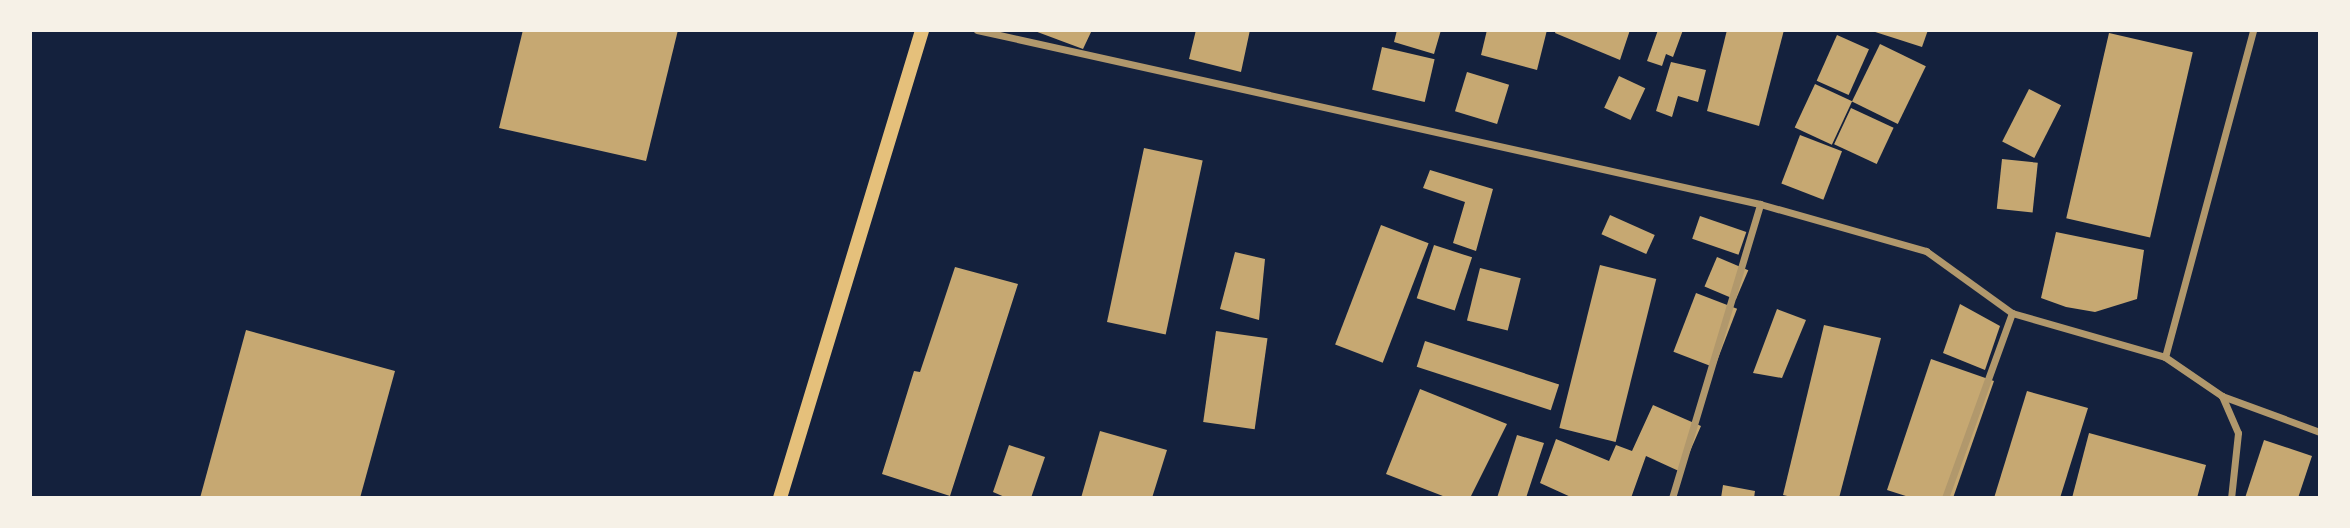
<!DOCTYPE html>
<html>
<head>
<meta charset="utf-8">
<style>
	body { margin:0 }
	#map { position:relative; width:2350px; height:528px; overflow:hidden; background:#14213d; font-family:"Space Grotesk",sans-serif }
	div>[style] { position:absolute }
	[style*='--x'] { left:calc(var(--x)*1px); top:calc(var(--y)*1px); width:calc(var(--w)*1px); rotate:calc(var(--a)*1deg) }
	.building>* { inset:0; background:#c6a872; transform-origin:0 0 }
	.minor>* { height:7px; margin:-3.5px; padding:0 3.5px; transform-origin:3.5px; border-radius:3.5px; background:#b1986c }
	.secondary>* { height:14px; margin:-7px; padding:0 7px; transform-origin:7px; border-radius:7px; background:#e5c07b }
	span { translate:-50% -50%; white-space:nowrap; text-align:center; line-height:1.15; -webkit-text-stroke:7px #f6f1e7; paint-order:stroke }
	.frame { position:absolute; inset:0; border:32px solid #f6f1e7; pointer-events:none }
</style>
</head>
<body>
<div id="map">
	<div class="building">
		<i style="clip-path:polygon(523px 30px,678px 30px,646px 161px,499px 128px)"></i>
		<i style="clip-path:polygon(1032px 30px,1092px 30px,1083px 49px)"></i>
		<i style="clip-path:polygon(1196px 30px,1250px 30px,1241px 72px,1189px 59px)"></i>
		<i style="clip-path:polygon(1397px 30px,1441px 30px,1434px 54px,1394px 42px)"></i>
		<i style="clip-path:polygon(1487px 30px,1547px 30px,1537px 70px,1481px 55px)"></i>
		<i style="clip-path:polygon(1556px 30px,1630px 30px,1620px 60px,1555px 33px)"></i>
		<i style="clip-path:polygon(1658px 30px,1683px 30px,1673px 57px,1666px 54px,1662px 66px,1647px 61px)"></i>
		<i style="clip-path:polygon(1727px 30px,1784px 30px,1759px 126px,1707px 111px)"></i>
		<i style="clip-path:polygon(1869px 30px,1928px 30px,1922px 47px)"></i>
		<i style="left:2109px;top:33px;width:86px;height:190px;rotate:13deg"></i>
		<i style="left:1837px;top:35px;width:35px;height:50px;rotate:24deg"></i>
		<i style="left:1880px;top:44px;width:51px;height:64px;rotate:26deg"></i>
		<i style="left:1382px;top:47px;width:54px;height:44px;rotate:13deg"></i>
		<i style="clip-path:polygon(1671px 62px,1706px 70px,1698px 102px,1678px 96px,1672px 117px,1656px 111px)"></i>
		<i style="left:1467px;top:72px;width:44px;height:41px;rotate:17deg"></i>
		<i style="left:1619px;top:76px;width:29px;height:35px;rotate:25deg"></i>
		<i style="left:1815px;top:84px;width:41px;height:48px;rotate:25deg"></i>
		<i style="left:2029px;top:89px;width:36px;height:59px;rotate:27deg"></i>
		<i style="left:1851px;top:108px;width:47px;height:40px;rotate:25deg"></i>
		<i style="left:1800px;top:135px;width:45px;height:52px;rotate:21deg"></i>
		<i style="left:1144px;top:148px;width:60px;height:178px;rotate:12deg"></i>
		<i style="left:2002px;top:159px;width:36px;height:50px;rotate:6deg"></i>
		<i style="clip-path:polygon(1430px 170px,1493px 189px,1476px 251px,1453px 243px,1465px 202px,1423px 188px)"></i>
		<i style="left:1610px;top:215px;width:49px;height:21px;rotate:24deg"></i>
		<i style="left:1700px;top:216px;width:49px;height:24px;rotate:19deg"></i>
		<i style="left:1381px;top:225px;width:51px;height:128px;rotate:21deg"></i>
		<i style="clip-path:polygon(2056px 232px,2144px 250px,2137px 299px,2095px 312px,2066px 307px,2041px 298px)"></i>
		<i style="left:1434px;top:245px;width:40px;height:56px;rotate:18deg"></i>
		<i style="clip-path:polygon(1235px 252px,1265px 259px,1259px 320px,1220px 309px)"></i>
		<i style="left:1717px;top:257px;width:34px;height:32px;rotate:23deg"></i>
		<i style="left:1600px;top:265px;width:58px;height:168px;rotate:14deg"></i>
		<i style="clip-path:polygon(955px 267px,1018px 284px,950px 496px,882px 474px,914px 371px,920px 372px)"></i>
		<i style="left:1480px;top:268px;width:42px;height:54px;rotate:14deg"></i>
		<i style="left:1696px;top:293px;width:44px;height:63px;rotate:21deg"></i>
		<i style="clip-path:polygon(1960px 304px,2000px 326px,1985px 370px,1943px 353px)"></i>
		<i style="clip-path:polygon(1777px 309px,1806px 320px,1782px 378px,1753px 373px)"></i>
		<i style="clip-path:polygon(1824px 325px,1881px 338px,1839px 498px,1796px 498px,1783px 495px)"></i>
		<i style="clip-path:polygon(246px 330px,395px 371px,360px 498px,200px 498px)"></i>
		<i style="left:1216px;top:331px;width:52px;height:92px;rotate:8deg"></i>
		<i style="left:1425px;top:341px;width:141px;height:27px;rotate:18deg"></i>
		<i style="clip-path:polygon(1931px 359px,1994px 381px,1953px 498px,1912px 498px,1887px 490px)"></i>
		<i style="clip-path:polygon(1420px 389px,1507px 424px,1470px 498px,1448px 498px,1386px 474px)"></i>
		<i style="clip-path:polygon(2027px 391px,2088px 408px,2060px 498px,1994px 498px)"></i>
		<i style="clip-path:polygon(1653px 405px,1701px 426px,1681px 472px,1646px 456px,1631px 498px,1573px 498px,1540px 483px,1556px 439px,1609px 461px,1616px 445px,1632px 451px)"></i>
		<i style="clip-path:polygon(1100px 431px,1167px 450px,1152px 498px,1081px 498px)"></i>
		<i style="clip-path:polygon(2089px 433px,2206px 465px,2197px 498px,2072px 498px)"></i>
		<i style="clip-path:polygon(1517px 435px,1544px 443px,1526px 498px,1497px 498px)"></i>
		<i style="clip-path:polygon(2264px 440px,2312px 456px,2298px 498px,2245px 498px)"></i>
		<i style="clip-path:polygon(1009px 445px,1045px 457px,1031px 498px,1007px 498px,993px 492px)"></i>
		<i style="clip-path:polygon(1723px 485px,1755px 491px,1754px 498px,1721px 498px)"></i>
	</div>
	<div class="minor">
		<i style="--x:977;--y:30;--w:802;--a:12.53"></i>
		<i style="--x:1760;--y:204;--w:173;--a:15.8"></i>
		<i style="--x:1926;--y:251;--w:106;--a:35.8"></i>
		<i style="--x:2012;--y:313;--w:159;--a:16"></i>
		<i style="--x:2165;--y:357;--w:69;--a:34.4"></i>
		<i style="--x:2222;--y:396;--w:104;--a:20.2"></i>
		<i style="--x:2165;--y:357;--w:339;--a:-74.9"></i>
		<i style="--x:2222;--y:396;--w:40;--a:66.6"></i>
		<i style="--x:2238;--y:433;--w:65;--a:96.1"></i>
		<i style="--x:1672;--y:498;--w:307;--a:-73.3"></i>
		<i style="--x:1945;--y:498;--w:197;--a:-70.1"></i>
	</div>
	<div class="secondary">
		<i style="--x:780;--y:498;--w:489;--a:-73.1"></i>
	</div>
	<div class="frame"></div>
</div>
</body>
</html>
